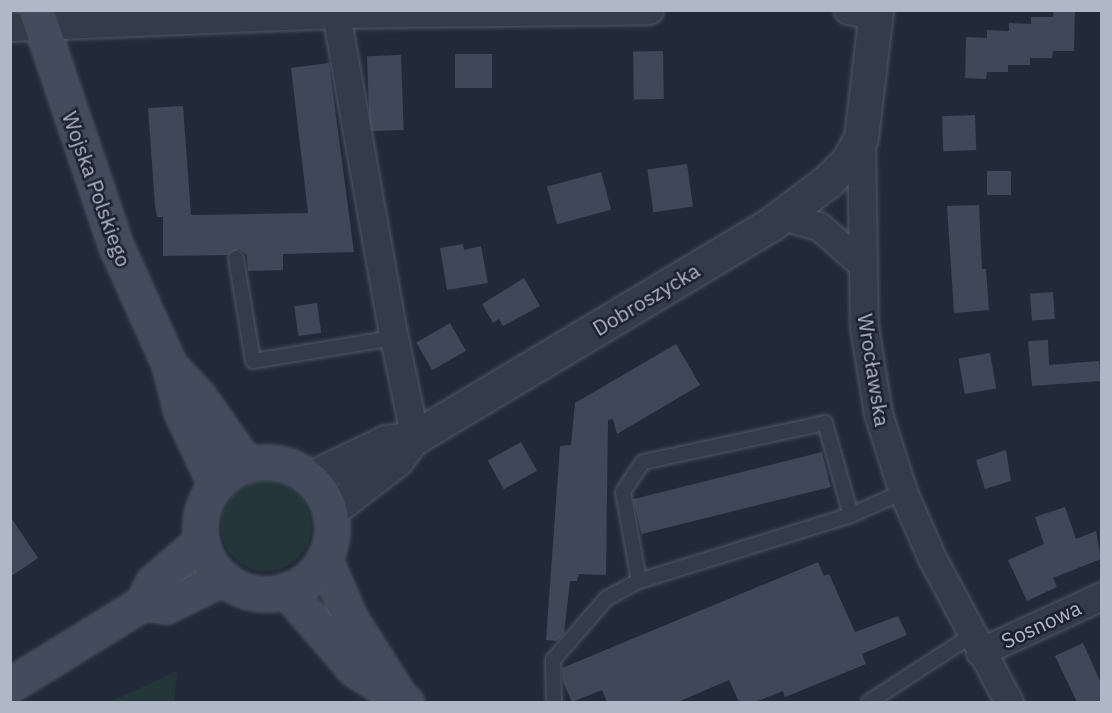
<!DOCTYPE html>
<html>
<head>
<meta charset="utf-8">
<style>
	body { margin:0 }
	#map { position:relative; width:1112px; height:713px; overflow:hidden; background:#222a39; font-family:"IBM Plex Sans",sans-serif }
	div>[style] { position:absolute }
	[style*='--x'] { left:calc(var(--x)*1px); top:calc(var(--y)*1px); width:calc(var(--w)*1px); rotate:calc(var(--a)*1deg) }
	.green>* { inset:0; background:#24363a }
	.round { border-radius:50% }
	.building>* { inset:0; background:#3e4859; transform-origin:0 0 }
	.roads { filter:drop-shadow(0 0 2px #505764) drop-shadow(0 0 2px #505764) }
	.service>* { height:14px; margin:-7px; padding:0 7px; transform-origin:7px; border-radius:7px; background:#353c49 }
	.minor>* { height:27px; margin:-13.5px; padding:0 13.5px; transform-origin:13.5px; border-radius:13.5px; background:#353c49 }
	.tertiary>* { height:33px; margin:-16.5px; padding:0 16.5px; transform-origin:16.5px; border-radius:16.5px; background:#353c49 }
	.secondary>* { height:33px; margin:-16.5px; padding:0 16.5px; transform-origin:16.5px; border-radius:16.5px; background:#434b5c }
	.secondary>.ring { margin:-16.5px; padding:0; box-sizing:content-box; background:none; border:33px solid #434b5c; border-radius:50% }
	span { translate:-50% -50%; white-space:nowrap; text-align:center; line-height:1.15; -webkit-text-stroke:5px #1b212e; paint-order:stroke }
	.street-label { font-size:21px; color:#b0b7c6 }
	.frame { position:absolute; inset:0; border:12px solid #b0b7c6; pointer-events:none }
</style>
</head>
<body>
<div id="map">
	<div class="green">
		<i class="round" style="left:221px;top:481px;width:90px;height:90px"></i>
		<i style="clip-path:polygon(177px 671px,174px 702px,110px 702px)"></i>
	</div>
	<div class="building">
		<i style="clip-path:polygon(1054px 10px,1075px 10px,1074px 51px,1053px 51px,1052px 58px,1030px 58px,1030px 65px,1008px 65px,1008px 72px,987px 72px,986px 79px,965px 78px,966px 37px,987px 38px,987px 30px,1009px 31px,1009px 23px,1031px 24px,1031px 17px,1053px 17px)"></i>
		<i style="left:663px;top:51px;width:48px;height:30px;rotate:89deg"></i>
		<i style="left:492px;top:54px;width:34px;height:37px;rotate:90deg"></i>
		<i style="left:401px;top:55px;width:75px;height:34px;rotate:88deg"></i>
		<i style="clip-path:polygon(329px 63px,354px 252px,283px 254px,283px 270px,248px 271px,247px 255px,239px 249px,228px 255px,163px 256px,163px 217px,157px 217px,155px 206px,148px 108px,183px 106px,191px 215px,308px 213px,291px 68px)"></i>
		<i style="left:975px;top:115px;width:35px;height:33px;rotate:88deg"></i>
		<i style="left:687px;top:164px;width:43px;height:40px;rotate:82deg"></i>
		<i style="left:987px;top:171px;width:24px;height:24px"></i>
		<i style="left:601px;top:172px;width:39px;height:56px;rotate:75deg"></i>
		<i style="clip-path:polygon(979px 205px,982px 269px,986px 269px,989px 310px,954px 313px,947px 206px)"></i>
		<i style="clip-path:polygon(463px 244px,464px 250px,481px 246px,488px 283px,447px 290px,440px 248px)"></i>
		<i style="clip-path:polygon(524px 278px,540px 306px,503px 326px,499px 319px,493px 323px,482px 304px)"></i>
		<i style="left:1053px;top:292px;width:27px;height:23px;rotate:86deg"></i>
		<i style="left:317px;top:303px;width:30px;height:23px;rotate:82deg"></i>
		<i style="left:450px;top:323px;width:32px;height:39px;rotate:60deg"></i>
		<i style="clip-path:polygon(1048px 340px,1049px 365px,1099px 361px,1101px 381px,1032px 386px,1028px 341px)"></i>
		<i style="clip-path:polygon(676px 344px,700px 385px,617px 434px,613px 419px,608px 420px,606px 575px,579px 574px,577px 581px,570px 581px,564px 634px,557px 641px,546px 640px,560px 446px,571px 445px,575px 403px)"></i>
		<i style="left:990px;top:353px;width:36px;height:32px;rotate:80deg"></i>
		<i style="left:521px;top:442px;width:33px;height:38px;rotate:61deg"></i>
		<i style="clip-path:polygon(1006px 450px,1011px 481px,985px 489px,976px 460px)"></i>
		<i style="left:822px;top:452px;width:36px;height:195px;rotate:76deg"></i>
		<i style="clip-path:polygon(1065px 507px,1076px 539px,1096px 531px,1101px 559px,1053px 578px,1057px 587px,1027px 601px,1008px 560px,1044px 544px,1035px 517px)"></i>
		<i style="clip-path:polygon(10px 516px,38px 558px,10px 577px)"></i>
		<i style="clip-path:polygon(818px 562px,824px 576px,829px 574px,855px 632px,898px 616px,907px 635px,862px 654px,866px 664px,785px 697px,783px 691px,755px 702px,739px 702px,729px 680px,678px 702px,607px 702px,602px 690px,572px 702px,563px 682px,562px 668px)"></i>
		<i style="clip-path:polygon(1083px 643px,1101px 683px,1101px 702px,1077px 702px,1055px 656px)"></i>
	</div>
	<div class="roads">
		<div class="service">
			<i style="--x:236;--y:258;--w:104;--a:80.6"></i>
			<i style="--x:253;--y:361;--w:143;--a:-9.3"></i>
			<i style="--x:851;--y:515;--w:96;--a:-105.8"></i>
			<i style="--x:825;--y:423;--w:186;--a:167.9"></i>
			<i style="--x:643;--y:462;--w:36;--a:124"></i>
			<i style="--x:623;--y:492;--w:90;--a:79.8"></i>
			<i style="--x:639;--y:581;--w:222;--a:-17.3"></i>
			<i style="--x:851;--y:515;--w:57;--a:-23.9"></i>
			<i style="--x:554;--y:702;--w:42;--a:-91.4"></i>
			<i style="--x:553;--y:660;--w:82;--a:-48.9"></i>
			<i style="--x:607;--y:598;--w:36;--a:-28"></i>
			<i style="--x:869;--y:702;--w:123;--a:-33"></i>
		</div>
		<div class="minor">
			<i style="--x:848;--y:10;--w:29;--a:12"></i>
			<i style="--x:336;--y:14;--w:329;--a:79.9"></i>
			<i style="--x:394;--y:338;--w:83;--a:78.1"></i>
			<i style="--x:411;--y:419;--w:18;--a:63"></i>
			<i style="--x:10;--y:27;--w:326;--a:-2.3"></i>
			<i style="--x:336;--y:14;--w:313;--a:-0.7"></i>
			<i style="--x:861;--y:138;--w:188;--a:89.1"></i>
			<i style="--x:864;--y:326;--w:88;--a:80.9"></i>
			<i style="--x:878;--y:413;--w:83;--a:72.4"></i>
			<i style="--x:903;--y:492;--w:72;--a:66.3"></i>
			<i style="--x:932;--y:558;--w:163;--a:61.9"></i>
			<i style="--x:783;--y:216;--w:37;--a:16"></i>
			<i style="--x:819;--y:226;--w:57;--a:41.5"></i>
			<i style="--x:980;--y:652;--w:134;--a:-24.7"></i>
		</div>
		<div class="tertiary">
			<i style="--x:311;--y:478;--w:83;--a:-25.6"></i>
			<i style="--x:386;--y:442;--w:26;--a:-7"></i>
			<i style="--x:330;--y:511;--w:83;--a:-37.7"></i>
			<i style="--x:396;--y:460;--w:26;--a:-53"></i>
			<i style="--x:412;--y:439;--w:418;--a:-30.9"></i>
			<i style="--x:771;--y:224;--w:71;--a:-37"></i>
			<i style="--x:828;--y:181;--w:28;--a:-45"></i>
			<i style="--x:848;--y:161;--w:26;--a:-61"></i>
			<i style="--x:861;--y:138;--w:129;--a:-83.3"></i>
		</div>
		<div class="secondary">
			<i style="--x:36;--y:10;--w:249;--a:71.3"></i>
			<i style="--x:116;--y:246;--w:129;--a:65.8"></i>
			<i style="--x:169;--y:364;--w:49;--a:75.7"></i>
			<i style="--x:181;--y:411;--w:81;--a:65"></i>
			<i style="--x:174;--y:370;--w:37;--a:47"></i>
			<i style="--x:199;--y:397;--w:83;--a:54.8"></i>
			<i class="ring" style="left:200px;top:462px;width:99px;height:99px"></i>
			<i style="--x:324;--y:558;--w:65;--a:66.6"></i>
			<i style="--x:350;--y:618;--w:90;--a:57.7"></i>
			<i style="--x:286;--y:590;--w:104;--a:49.3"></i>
			<i style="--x:354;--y:669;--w:62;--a:32.4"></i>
			<i style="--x:143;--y:603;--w:23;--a:7"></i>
			<i style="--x:166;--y:606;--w:64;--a:-26.2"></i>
			<i style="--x:10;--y:685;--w:156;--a:-31.7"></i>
			<i style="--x:143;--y:603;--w:23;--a:-65"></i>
			<i style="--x:153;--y:582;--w:62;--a:-40.4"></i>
		</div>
	</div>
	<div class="street-label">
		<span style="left:97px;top:189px;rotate:70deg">Wojska Polskiego</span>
		<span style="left:646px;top:299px;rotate:-31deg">Dobroszycka</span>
		<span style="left:874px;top:370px;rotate:81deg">Wrocławska</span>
		<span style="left:1041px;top:624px;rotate:-25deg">Sosnowa</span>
	</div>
	<div class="frame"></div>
</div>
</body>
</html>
